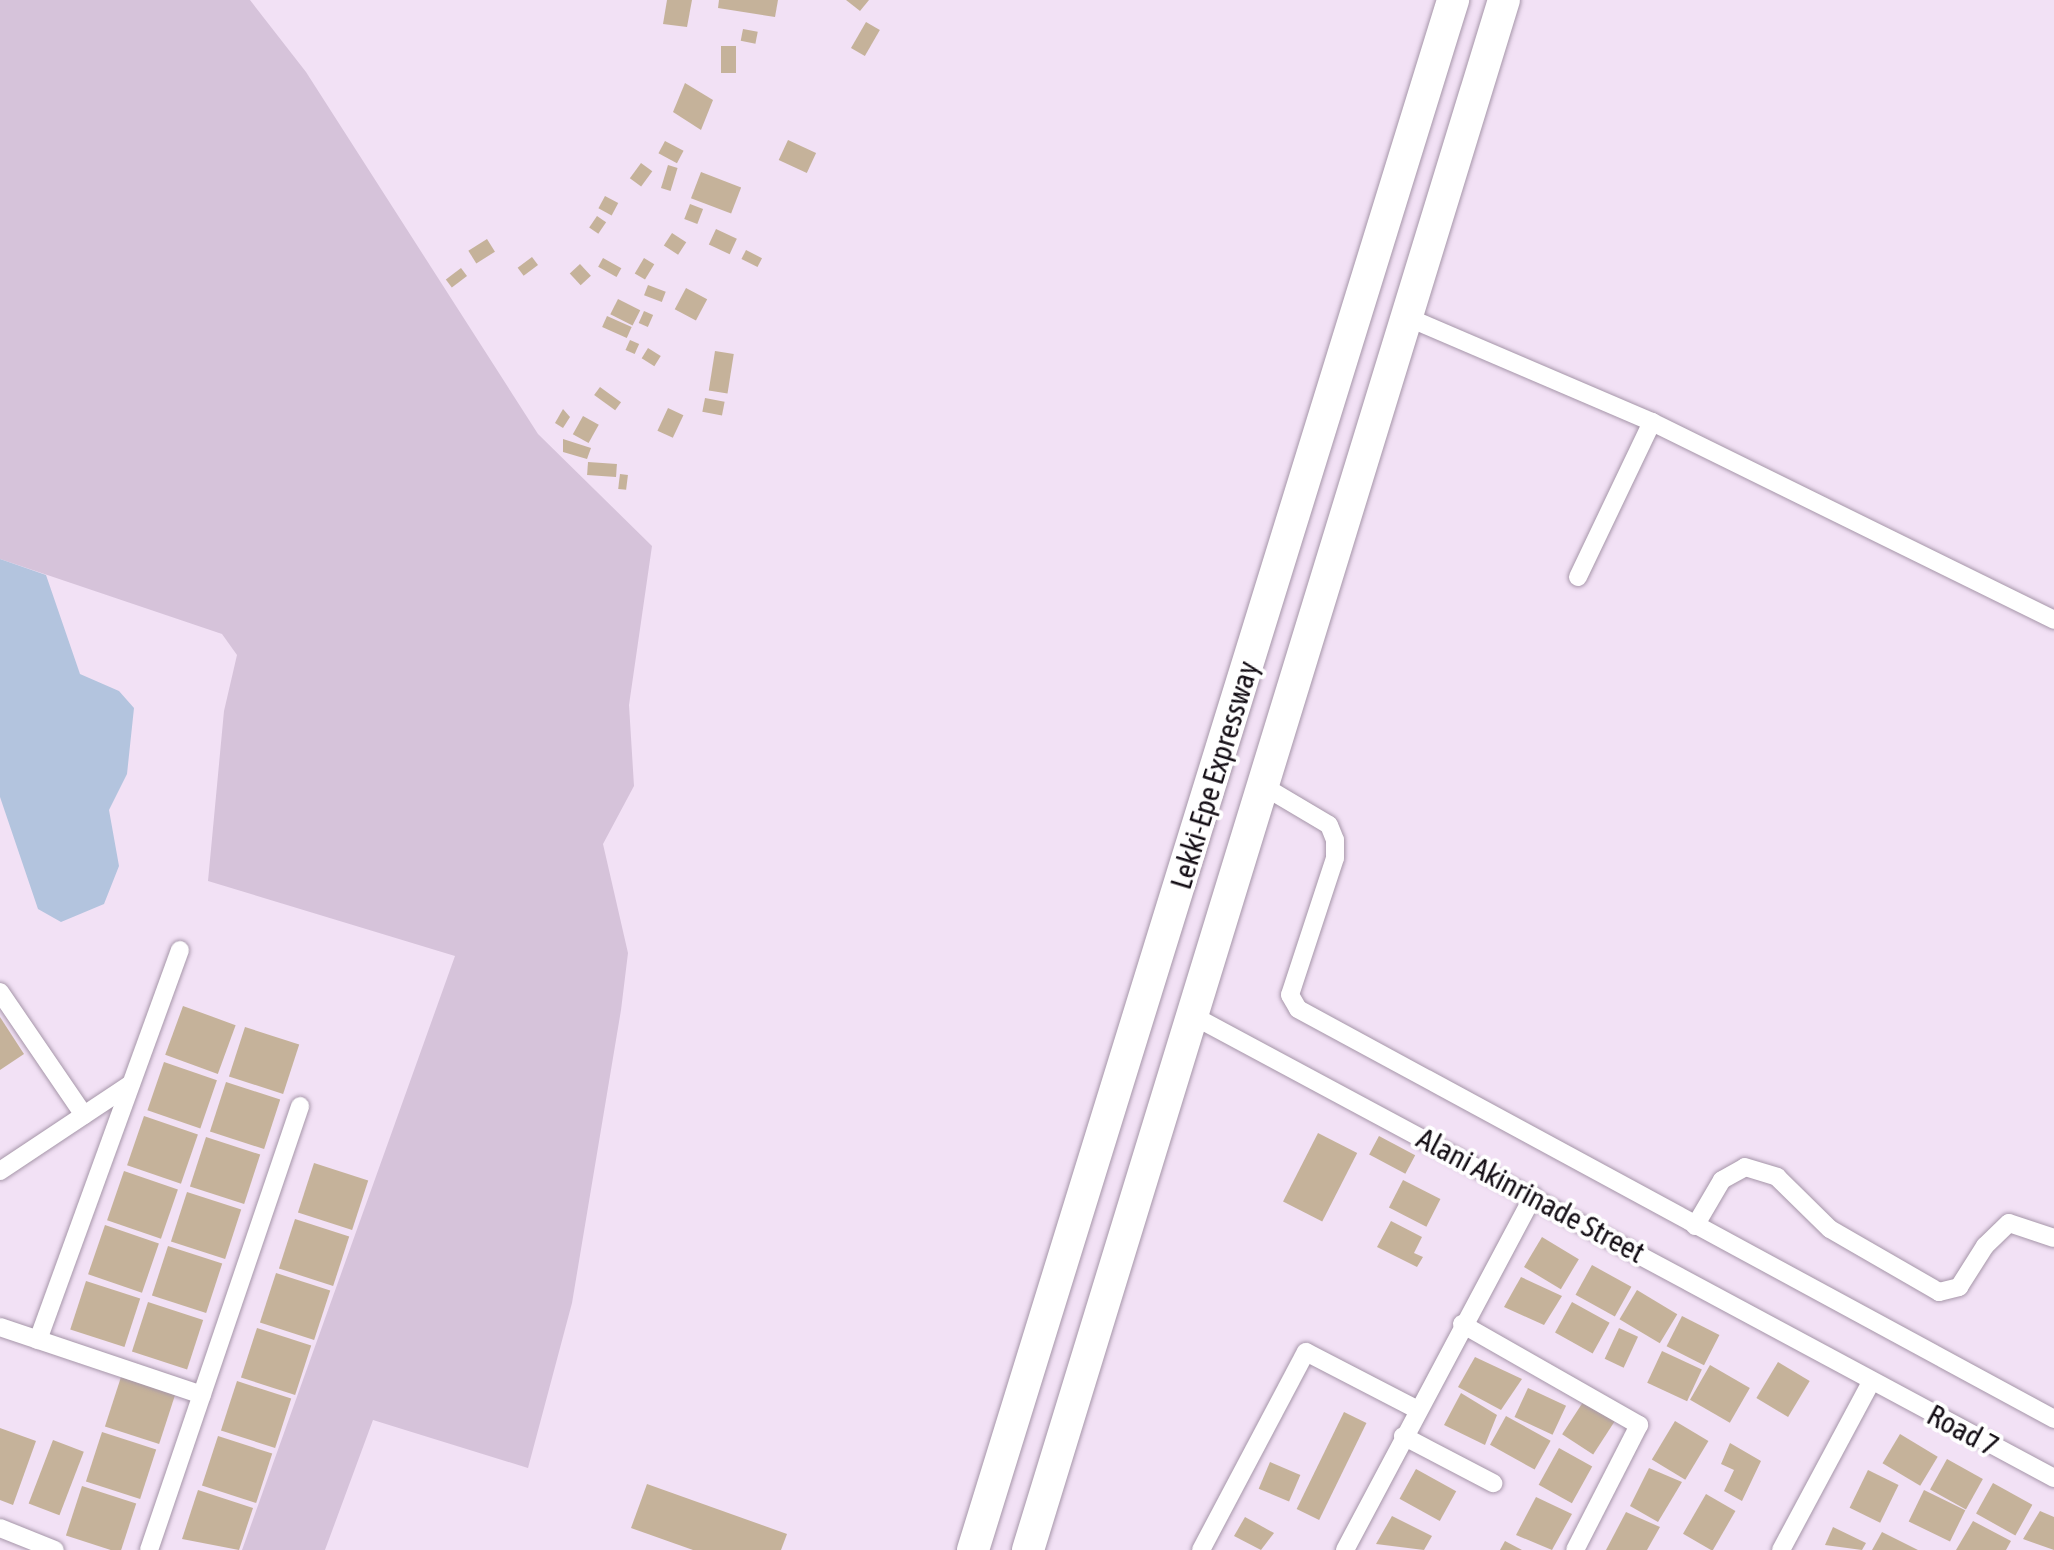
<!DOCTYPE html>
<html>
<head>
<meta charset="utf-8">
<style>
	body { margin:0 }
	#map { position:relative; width:2054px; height:1550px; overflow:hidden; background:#f2e1f5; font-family:"Asap Condensed",sans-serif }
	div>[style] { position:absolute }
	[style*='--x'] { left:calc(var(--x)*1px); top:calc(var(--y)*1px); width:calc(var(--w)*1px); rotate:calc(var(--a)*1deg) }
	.green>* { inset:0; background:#d6c3da }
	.water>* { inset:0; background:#b3c4de }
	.building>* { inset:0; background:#c5b29a; transform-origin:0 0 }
	.roads { filter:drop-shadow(0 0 2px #a696a9) drop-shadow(0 0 2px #a696a9) }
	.street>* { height:18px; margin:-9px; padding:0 9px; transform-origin:9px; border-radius:9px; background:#fff }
	.highway>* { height:32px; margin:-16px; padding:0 16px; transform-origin:16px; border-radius:16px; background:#fff }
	span { translate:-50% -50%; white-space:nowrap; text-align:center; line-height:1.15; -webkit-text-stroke:8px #fff; paint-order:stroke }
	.street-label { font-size:30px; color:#150f16 }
</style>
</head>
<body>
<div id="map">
	<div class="green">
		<i style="clip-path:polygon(0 0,250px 0,306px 72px,538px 434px,652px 546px,629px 705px,634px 786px,603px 844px,628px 953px,621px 1010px,572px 1303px,528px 1468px,373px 1420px,325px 1550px,242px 1550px,455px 956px,208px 881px,224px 711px,237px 655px,222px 634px,0 559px)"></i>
	</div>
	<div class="water">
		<i style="clip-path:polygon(0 559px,46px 575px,80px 674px,119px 691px,134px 708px,127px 774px,109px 810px,119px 866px,104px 904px,61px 922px,38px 909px,0 797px)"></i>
	</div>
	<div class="building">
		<i style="clip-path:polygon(667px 0,692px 0,687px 27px,663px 24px)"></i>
		<i style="clip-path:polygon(719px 0,778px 0,775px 17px,718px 8px)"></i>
		<i style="clip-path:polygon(846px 0,869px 0,860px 11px)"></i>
		<i style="left:866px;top:22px;width:16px;height:30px;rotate:30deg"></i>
		<i style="left:743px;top:29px;width:15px;height:12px;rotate:11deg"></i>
		<i style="left:721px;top:46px;width:15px;height:27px"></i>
		<i style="clip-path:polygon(685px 83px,713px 100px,701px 130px,673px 112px)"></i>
		<i style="left:788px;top:140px;width:31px;height:22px;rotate:25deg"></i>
		<i style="left:665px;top:141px;width:21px;height:14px;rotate:28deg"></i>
		<i style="left:641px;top:163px;width:14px;height:19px;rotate:36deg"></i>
		<i style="left:668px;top:165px;width:10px;height:24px;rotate:17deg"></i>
		<i style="left:701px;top:172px;width:43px;height:28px;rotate:21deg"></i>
		<i style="left:605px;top:196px;width:15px;height:14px;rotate:28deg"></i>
		<i style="left:690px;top:204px;width:14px;height:16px;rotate:21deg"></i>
		<i style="left:597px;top:216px;width:11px;height:14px;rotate:34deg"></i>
		<i style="left:716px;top:229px;width:23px;height:17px;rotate:25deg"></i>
		<i style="left:672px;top:233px;width:17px;height:15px;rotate:33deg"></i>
		<i style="left:487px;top:239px;width:15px;height:22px;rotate:58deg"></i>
		<i style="left:746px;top:250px;width:18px;height:10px;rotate:27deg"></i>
		<i style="left:532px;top:257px;width:10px;height:18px;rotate:53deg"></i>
		<i style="left:603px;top:258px;width:21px;height:10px;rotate:29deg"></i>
		<i style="left:644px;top:258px;width:12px;height:18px;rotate:31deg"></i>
		<i style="left:580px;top:264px;width:16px;height:14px;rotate:47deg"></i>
		<i style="left:461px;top:268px;width:10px;height:19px;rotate:53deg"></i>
		<i style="left:648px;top:285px;width:19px;height:11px;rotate:21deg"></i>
		<i style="left:686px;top:288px;width:24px;height:24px;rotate:28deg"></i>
		<i style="left:618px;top:299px;width:25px;height:17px;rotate:27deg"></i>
		<i style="left:644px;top:311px;width:10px;height:13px;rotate:24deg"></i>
		<i style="left:607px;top:316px;width:27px;height:12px;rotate:24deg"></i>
		<i style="left:630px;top:340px;width:10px;height:11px;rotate:24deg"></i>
		<i style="left:648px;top:348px;width:15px;height:12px;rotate:32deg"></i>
		<i style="left:715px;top:351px;width:19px;height:40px;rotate:9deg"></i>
		<i style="left:600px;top:387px;width:26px;height:10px;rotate:36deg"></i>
		<i style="left:705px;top:398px;width:20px;height:14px;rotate:11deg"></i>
		<i style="left:668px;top:408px;width:17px;height:25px;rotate:25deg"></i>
		<i style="clip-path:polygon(563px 409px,570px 417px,563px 428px,555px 423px)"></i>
		<i style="left:583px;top:416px;width:18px;height:21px;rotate:29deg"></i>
		<i style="clip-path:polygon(563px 439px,591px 448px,587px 459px,563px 452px)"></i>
		<i style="left:588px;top:462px;width:29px;height:13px;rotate:4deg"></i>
		<i style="left:620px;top:474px;width:8px;height:15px;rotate:7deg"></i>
		<i style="left:183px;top:1006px;width:56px;height:52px;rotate:20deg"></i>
		<i style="clip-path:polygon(0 1017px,24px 1054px,0 1070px)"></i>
		<i style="left:245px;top:1027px;width:57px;height:52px;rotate:18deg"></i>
		<i style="left:164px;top:1062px;width:56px;height:51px;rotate:19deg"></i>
		<i style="left:226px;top:1082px;width:57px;height:52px;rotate:18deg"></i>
		<i style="left:144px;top:1116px;width:57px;height:52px;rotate:19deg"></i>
		<i style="left:1318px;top:1133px;width:44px;height:77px;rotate:27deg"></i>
		<i style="left:1379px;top:1136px;width:41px;height:21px;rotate:28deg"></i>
		<i style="left:206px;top:1137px;width:57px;height:52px;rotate:18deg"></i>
		<i style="left:314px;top:1163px;width:57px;height:52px;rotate:18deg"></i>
		<i style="left:124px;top:1171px;width:57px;height:52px;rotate:19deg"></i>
		<i style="left:1403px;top:1180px;width:42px;height:31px;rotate:27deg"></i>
		<i style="left:187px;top:1192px;width:57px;height:52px;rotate:18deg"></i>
		<i style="left:295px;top:1219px;width:57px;height:52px;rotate:18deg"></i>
		<i style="clip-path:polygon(1391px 1221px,1422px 1237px,1414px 1253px,1423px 1257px,1417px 1267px,1377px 1247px)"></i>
		<i style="left:105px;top:1225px;width:57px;height:52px;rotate:19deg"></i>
		<i style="left:1542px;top:1237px;width:43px;height:35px;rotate:31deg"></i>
		<i style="left:168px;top:1246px;width:57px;height:52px;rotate:18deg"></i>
		<i style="left:1592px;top:1265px;width:45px;height:34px;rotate:29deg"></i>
		<i style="left:276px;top:1273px;width:57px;height:52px;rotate:18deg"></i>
		<i style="clip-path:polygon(1521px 1277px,1562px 1296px,1544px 1325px,1504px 1307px)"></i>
		<i style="left:86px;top:1281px;width:57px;height:51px;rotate:18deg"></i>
		<i style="left:1637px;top:1290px;width:47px;height:34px;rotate:31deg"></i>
		<i style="left:148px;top:1302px;width:58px;height:52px;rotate:18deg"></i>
		<i style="left:1572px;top:1302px;width:43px;height:35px;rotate:29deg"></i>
		<i style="left:1682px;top:1316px;width:42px;height:34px;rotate:27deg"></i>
		<i style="left:257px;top:1328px;width:57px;height:52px;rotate:18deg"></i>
		<i style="left:1619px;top:1328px;width:21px;height:34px;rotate:25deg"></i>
		<i style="left:1662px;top:1351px;width:44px;height:35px;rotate:25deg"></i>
		<i style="clip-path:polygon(1475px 1357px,1522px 1379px,1501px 1410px,1458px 1387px)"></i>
		<i style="left:1778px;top:1362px;width:37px;height:42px;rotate:31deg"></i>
		<i style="left:1710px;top:1365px;width:46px;height:40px;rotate:30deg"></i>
		<i style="left:121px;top:1377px;width:57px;height:52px;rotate:18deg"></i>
		<i style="left:237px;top:1381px;width:57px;height:52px;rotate:18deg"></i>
		<i style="left:1528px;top:1388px;width:42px;height:32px;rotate:25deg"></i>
		<i style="clip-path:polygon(1461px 1393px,1497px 1415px,1485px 1445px,1444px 1425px)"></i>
		<i style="left:1585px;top:1399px;width:37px;height:42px;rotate:33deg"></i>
		<i style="left:1344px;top:1412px;width:25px;height:108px;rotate:26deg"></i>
		<i style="left:1506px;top:1416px;width:51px;height:33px;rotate:29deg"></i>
		<i style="left:1675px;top:1421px;width:39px;height:45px;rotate:31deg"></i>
		<i style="clip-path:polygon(0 1428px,36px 1441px,13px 1505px,0 1500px)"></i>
		<i style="left:102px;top:1432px;width:57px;height:52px;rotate:18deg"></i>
		<i style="left:1900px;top:1434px;width:44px;height:34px;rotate:31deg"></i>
		<i style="left:218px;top:1436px;width:57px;height:52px;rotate:18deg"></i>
		<i style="left:53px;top:1440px;width:33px;height:68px;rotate:21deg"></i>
		<i style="clip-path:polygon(1730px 1443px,1761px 1461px,1742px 1501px,1724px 1491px,1734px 1470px,1721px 1464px)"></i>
		<i style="left:1559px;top:1448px;width:38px;height:42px;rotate:29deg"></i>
		<i style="left:1947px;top:1459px;width:41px;height:35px;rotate:29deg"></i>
		<i style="left:1270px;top:1462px;width:33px;height:29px;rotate:23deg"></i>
		<i style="clip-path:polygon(1649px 1468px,1682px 1482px,1658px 1522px,1630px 1506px)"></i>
		<i style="left:1416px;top:1469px;width:46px;height:34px;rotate:29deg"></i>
		<i style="left:1868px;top:1470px;width:34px;height:42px;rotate:26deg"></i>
		<i style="left:1993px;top:1483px;width:45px;height:35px;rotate:29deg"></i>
		<i style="clip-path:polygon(647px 1484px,787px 1534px,781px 1550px,693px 1550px,631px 1528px)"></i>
		<i style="left:82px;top:1486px;width:57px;height:52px;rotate:18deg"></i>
		<i style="clip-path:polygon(198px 1490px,253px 1508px,239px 1550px,182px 1539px)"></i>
		<i style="left:1924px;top:1490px;width:46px;height:35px;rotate:26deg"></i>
		<i style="left:1706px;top:1494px;width:34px;height:46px;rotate:30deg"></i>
		<i style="clip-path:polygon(1536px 1497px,1572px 1514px,1552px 1550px,1516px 1535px)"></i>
		<i style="clip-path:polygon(2040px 1511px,2054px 1517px,2054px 1550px,2023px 1539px)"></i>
		<i style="clip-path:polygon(1626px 1512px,1660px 1527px,1647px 1550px,1606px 1550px)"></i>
		<i style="clip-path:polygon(1392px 1516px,1432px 1536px,1424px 1550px,1376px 1544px)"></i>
		<i style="clip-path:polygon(1245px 1517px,1274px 1533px,1261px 1550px,1234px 1536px)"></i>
		<i style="clip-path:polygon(1973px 1521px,2011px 1541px,2006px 1550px,1956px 1550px)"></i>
		<i style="clip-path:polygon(1833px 1527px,1866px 1543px,1862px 1550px,1825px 1545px)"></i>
		<i style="clip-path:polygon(1882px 1532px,1918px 1550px,1872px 1550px)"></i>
		<i style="clip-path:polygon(1505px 1541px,1522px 1550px,1500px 1550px)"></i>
	</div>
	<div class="roads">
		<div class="street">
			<i style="--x:1407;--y:317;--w:267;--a:23.2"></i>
			<i style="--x:1652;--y:422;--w:448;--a:26.2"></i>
			<i style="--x:1578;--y:577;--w:172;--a:-64.5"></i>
			<i style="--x:1265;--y:787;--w:74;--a:30.7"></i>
			<i style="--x:1329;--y:825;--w:16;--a:68"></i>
			<i style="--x:1335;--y:840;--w:18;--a:90"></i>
			<i style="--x:1335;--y:858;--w:144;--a:108.2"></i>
			<i style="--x:1290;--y:995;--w:16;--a:60"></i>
			<i style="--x:1298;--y:1009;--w:860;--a:28.47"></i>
			<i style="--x:0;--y:992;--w:149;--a:55.7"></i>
			<i style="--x:1188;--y:1013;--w:983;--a:28.23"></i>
			<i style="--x:0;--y:1171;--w:157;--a:-33.6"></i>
			<i style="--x:1695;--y:1226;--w:53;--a:-59.6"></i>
			<i style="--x:1722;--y:1180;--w:26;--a:-29"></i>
			<i style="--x:1745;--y:1167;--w:34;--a:17"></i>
			<i style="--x:1777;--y:1177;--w:74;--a:44.5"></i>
			<i style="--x:1830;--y:1229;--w:126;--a:30"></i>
			<i style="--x:1939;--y:1292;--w:21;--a:-14"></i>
			<i style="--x:1959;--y:1287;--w:49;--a:-57.6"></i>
			<i style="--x:1985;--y:1246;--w:33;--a:-44"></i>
			<i style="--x:2009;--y:1223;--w:47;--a:18.4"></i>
			<i style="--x:1462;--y:1324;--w:204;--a:29.7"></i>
			<i style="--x:1639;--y:1425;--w:140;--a:117.1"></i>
			<i style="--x:0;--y:1327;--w:213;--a:18.6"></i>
			<i style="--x:38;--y:1340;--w:415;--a:-70"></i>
			<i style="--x:1403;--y:1436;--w:102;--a:27.6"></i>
			<i style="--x:0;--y:1528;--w:59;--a:21.8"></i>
			<i style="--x:149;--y:1550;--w:469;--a:-71.2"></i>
			<i style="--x:1201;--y:1550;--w:224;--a:-62.1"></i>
			<i style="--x:1306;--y:1352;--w:124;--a:27.4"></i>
			<i style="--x:1345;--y:1550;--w:401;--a:-62"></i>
			<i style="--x:1781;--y:1550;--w:191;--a:-61.8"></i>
		</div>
		<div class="highway">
			<i style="--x:973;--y:1550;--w:1623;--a:-72.79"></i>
			<i style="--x:1028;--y:1550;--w:1621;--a:-72.93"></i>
		</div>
	</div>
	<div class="street-label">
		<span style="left:1214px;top:775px;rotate:-73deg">Lekki-Epe Expressway</span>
		<span style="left:1531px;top:1195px;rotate:28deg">Alani Akinrinade Street</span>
		<span style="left:1963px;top:1430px;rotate:28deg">Road 7</span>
	</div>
</div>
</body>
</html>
